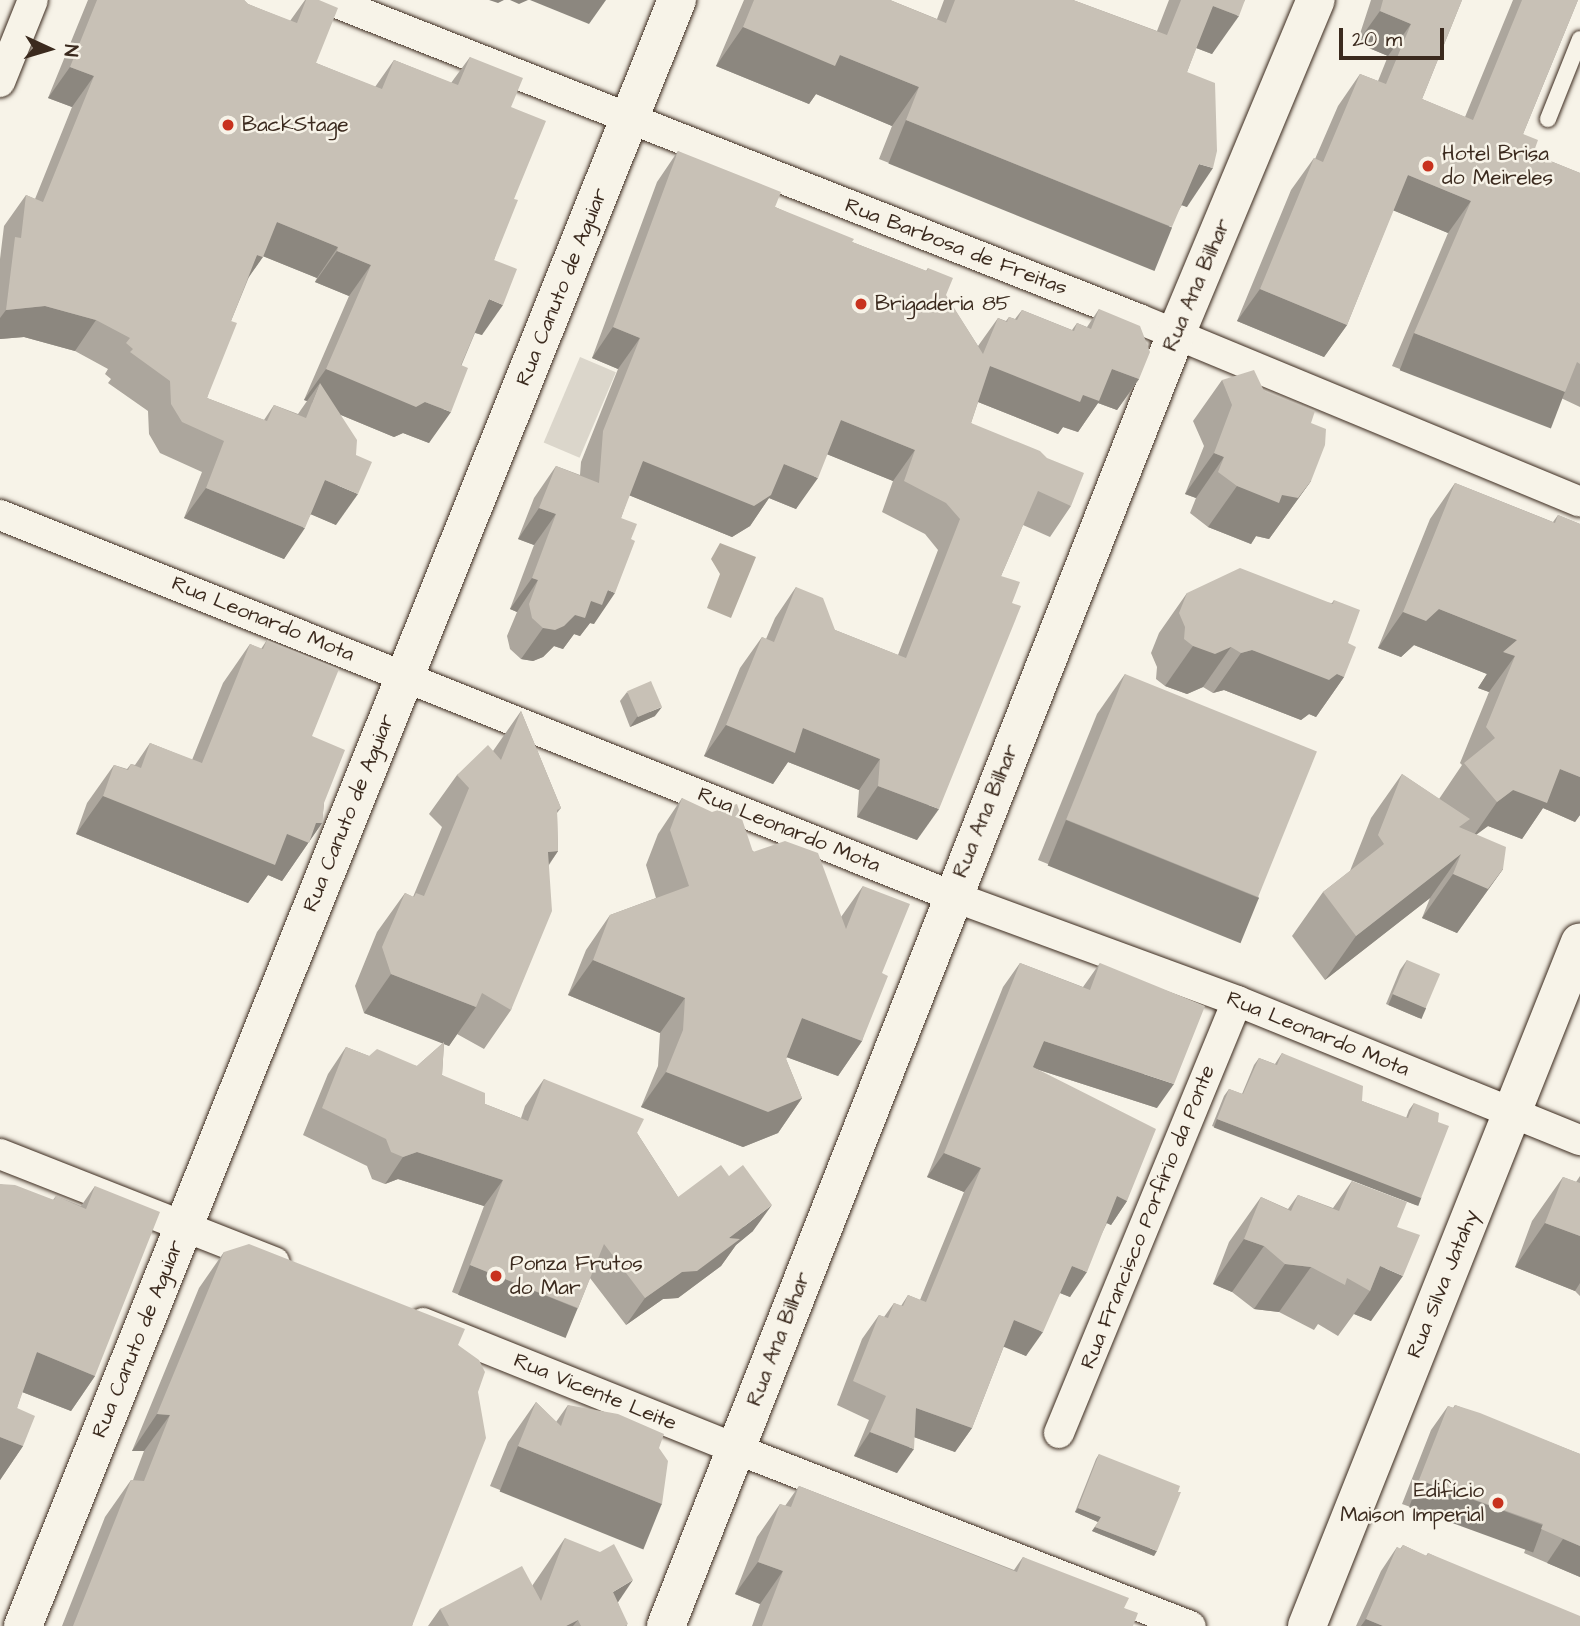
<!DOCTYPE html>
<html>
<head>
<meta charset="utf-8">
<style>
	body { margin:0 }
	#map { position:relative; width:1580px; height:1626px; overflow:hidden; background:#f7f3e8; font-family:"Architects Daughter",sans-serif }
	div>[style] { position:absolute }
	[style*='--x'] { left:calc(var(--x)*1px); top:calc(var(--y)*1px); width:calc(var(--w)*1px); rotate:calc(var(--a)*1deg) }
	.green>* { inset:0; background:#dbd6cb; transform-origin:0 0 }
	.water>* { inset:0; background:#b4aca0 }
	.roads { filter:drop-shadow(0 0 2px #3b2a1e) drop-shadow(0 0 2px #3b2a1e) }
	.service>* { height:16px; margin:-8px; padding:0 8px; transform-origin:8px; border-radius:8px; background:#f7f3e8 }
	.minor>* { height:30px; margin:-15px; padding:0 15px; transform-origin:15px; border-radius:15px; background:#f7f3e8 }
	.tertiary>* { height:38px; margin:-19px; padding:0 19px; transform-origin:19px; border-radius:19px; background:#f7f3e8 }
	.wall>* { inset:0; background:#aca69d }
	.shaded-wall>* { inset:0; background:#8c877f; transform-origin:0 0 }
	.building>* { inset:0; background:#c8c1b6; transform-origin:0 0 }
	.dots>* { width:19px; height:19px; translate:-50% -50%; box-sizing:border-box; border:4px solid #f7f3e8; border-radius:50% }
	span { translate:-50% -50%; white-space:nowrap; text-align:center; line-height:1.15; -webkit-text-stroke:5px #f7f3e8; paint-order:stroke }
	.poi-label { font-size:21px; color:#3b2a1e }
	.left { translate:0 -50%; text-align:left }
	.right { translate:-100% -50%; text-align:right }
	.street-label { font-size:21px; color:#3b2a1e }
	.north { position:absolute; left:14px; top:14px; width:70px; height:70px; -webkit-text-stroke:5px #f7f3e8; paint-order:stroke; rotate:94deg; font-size:19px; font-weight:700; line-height:28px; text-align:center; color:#3b2a1e }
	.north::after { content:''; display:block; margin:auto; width:24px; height:32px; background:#3b2a1e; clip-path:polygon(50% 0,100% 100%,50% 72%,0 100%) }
	.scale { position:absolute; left:1339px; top:28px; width:105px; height:32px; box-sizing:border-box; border:4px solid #3b2a1e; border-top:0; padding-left:9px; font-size:21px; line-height:24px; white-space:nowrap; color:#3b2a1e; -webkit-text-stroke:5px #f7f3e8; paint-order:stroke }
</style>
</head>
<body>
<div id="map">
	<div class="green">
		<i style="left:580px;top:357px;width:39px;height:93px;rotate:23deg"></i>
	</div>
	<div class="water">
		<i style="clip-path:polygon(720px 543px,756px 557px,731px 618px,707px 608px,720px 574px,711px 559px)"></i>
	</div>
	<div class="roads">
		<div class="service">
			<i style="--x:1548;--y:119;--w:86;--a:-68.2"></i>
		</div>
		<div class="minor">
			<i style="--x:329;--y:0;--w:871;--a:21.5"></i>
			<i style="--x:1139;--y:319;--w:477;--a:22.5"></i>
			<i style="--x:0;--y:82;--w:88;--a:-68.1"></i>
			<i style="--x:0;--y:515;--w:1025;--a:21.81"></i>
			<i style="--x:952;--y:896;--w:304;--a:20.2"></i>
			<i style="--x:1237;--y:1001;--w:370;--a:22.1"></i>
			<i style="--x:0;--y:1154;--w:295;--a:21.5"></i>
			<i style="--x:423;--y:1323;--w:337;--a:21.9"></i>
			<i style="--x:736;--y:1449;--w:488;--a:21.3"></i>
			<i style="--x:1059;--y:1433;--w:467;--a:-67.6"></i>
		</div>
		<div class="tertiary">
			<i style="--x:23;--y:1626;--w:1753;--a:-68.09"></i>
			<i style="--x:666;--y:1626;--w:1389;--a:-68.46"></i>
			<i style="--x:1176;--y:334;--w:362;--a:-67.3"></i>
			<i style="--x:1307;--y:1626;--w:736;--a:-68.24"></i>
		</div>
	</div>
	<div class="wall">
		<i style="clip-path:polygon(evenodd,88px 0,244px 0,248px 4px,290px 21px,305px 0,319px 0,316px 63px,375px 87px,394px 60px,451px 83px,470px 57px,511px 107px,514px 199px,494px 260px,482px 335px,475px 333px,429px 443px,403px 433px,394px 437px,341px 415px,336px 525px,311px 514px,284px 559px,184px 518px,202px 472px,160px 453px,149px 434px,148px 411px,108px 383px,111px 379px,105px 374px,108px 369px,75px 351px,24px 337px,0 339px,0 259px,4px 226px,26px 195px,35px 199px,72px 107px,48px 98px,88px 0,263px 256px,317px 278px,315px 282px,349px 296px,304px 400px,307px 401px,298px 414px,274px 405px,264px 420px,207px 398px,231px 321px,249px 277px,263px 256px)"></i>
		<i style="clip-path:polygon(744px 0,890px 0,937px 19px,944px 0,1073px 0,1157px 31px,1169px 0,1245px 0,1212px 54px,1196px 48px,1187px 72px,1187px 207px,1182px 205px,1145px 265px,879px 159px,892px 126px,816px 94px,809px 104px,716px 66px)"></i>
		<i style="clip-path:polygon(1371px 0,1462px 0,1422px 99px,1465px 117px,1513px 0,1578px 0,1523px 134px,1533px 154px,1580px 173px,1580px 407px,1561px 398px,1543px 424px,1392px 366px,1448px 233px,1393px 210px,1347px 325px,1324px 357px,1237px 321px,1291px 190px,1314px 158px,1315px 159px,1338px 106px,1360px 74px,1378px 81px,1388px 56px,1357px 43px)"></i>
		<i style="clip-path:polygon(678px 151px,775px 207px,852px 242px,926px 271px,928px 268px,978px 346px,998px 318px,1006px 321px,1009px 317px,1015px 319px,1022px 310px,1072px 330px,1077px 323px,1087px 327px,1099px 309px,1139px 379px,1117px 410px,1098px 403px,1078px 432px,1063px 427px,1058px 434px,978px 402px,971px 423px,1071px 506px,1050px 537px,1023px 525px,1001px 576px,917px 840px,857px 817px,859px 790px,788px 762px,773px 784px,704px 756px,740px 668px,762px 637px,766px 639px,775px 618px,796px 587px,835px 630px,898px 655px,938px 550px,925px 534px,882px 512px,893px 481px,827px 454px,796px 509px,769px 498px,750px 526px,732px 537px,629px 495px,621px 518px,594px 624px,590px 623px,580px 636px,574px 634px,563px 649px,554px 646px,543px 657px,533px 661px,521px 659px,510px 649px,507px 636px,517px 612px,510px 609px,534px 545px,518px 539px,534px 498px,556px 466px,580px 475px,581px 462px,618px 369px,592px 358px,657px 182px)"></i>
		<i style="clip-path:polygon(1222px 380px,1264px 391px,1311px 423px,1311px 481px,1269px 539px,1256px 536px,1251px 544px,1208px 527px,1190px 513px,1196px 498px,1185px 494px,1204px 446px,1193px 421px)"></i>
		<i style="clip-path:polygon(1455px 483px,1553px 522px,1558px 515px,1580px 524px,1580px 815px,1575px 822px,1543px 808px,1522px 839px,1488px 826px,1476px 834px,1503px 869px,1457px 933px,1422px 918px,1430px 898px,1325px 980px,1292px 936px,1323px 892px,1350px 871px,1371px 818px,1402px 774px,1439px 799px,1462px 765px,1460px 763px,1489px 692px,1478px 688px,1487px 674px,1414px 645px,1401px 657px,1378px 648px,1430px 519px)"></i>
		<i style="clip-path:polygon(1187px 593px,1332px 603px,1334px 600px,1348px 643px,1344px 677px,1316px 717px,1309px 714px,1301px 720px,1224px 690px,1213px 693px,1203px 687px,1187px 694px,1165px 686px,1156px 679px,1157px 667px,1151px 653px,1159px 633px)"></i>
		<i style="clip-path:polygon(267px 640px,312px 736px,324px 803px,322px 823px,282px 881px,268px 875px,248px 903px,76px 834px,87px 803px,114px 765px,127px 769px,131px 764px,135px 765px,150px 743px,192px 760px,223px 683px,250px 644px,261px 649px)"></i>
		<i style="clip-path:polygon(1125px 674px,1259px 898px,1231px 938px,1038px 860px,1097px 714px)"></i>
		<i style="clip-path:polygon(627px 692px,655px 716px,630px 727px,620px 701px)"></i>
		<i style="clip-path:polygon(521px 711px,561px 808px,557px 813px,558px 851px,549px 865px,511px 1010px,484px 1049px,457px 1034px,449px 1046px,444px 1044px,442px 1075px,485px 1104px,521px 1118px,525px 1106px,544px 1079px,637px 1133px,678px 1197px,753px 1231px,736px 1245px,721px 1266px,678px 1298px,663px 1299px,626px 1325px,590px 1278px,578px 1308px,559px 1335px,452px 1292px,484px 1206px,398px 1179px,385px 1184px,372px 1179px,367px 1166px,303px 1135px,328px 1074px,346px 1047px,369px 1056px,417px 1066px,443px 1043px,364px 1013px,355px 986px,377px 932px,405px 893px,413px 897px,442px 827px,429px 814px,457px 775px,493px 751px)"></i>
		<i style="clip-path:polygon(682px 798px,841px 917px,863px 886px,882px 973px,862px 1041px,838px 1076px,787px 1057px,786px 1059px,802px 1098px,778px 1133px,743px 1147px,641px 1107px,658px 1066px,660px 1033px,568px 995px,586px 950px,610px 915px,656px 898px,646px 865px,658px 834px)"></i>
		<i style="clip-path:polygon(1407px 960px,1426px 1008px,1419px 1018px,1386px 1004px,1400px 970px)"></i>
		<i style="clip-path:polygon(1020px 963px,1083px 987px,1100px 963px,1157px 1108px,1036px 1069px,1127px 1201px,1111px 1225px,1107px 1223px,1070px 1297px,1060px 1293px,1026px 1356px,1004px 1346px,972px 1428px,955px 1452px,914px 1437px,897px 1473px,854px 1456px,869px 1420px,837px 1405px,862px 1339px,879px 1315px,884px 1317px,894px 1303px,901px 1306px,908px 1295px,920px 1300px,964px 1192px,927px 1177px,1003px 987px)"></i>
		<i style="clip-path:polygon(1282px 1053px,1362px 1101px,1406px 1118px,1409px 1110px,1414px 1103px,1416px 1205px,1212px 1126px,1224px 1096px,1229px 1089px,1242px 1094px,1254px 1065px,1259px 1058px,1275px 1064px)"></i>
		<i style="clip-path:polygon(1580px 1176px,1580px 1296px,1575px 1291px,1515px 1267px,1532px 1221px,1563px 1177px,1576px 1182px)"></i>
		<i style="clip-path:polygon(1352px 1181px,1397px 1227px,1371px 1321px,1354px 1314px,1338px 1336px,1318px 1324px,1314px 1330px,1279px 1312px,1254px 1309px,1232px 1292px,1213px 1284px,1229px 1242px,1261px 1197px,1288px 1209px,1298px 1195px,1333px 1208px)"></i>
		<i style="clip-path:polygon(0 1184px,53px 1200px,56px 1196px,81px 1206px,95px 1186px,95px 1376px,71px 1411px,22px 1392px,17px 1408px,23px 1446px,0 1480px)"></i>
		<i style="clip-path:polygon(224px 1252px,458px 1345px,478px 1392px,412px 1626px,62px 1626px,105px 1517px,131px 1480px,133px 1480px,144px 1451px,132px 1451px,199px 1288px)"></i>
		<i style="clip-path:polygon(536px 1402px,556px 1422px,568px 1405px,659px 1448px,662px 1504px,634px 1544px,490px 1486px,508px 1442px)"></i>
		<i style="clip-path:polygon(1455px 1405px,1580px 1454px,1580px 1577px,1524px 1553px,1526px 1548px,1402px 1504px,1431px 1430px,1448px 1406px,1453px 1408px)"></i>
		<i style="clip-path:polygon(1099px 1454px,1154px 1556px,1092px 1531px,1098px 1522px,1075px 1512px,1096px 1459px)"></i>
		<i style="clip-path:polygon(799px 1486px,1014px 1570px,1023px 1557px,1124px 1608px,1133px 1626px,752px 1626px,760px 1604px,735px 1594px,757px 1537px,780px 1504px,785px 1506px)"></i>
		<i style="clip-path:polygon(565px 1538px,618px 1603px,627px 1626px,428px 1626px,440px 1609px,532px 1586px)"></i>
		<i style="clip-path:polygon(1403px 1545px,1426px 1556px,1428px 1553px,1580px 1626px,1356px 1626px,1381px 1571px,1397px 1547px,1400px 1549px)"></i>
	</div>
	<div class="shaded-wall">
		<i style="clip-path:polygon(489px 0,504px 0,498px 3px)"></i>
		<i style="clip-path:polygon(510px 0,528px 0,519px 4px)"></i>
		<i style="clip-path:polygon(530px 0,606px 0,589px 24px)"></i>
		<i style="clip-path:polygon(1213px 6px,1239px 16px,1212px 54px,1186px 44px)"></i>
		<i style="clip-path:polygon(1380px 11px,1411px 24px,1388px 56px,1357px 43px)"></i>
		<i style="clip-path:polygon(743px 27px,840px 55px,919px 87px,892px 126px,816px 94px,809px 104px,716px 66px)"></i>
		<i style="clip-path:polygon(70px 67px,94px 76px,72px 107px,48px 98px)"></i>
		<i style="left:906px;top:120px;width:287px;height:47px;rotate:22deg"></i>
		<i style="clip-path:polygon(1199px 164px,1213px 168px,1187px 207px,1172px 202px)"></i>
		<i style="clip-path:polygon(1408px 175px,1471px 201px,1448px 233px,1385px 207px)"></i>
		<i style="clip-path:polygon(277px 222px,338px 247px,317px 278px,255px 253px)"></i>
		<i style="clip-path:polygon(337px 251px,371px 265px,349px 296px,315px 282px)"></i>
		<i style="clip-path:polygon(257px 255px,263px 257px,241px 288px)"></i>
		<i style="clip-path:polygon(1260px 289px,1347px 325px,1324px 357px,1237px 321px)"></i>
		<i style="clip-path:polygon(489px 299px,503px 305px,482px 335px,467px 330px)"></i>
		<i style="clip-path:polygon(45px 306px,96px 320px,75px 351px,24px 337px,0 339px,0 318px,6px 310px)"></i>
		<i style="clip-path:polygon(613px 327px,640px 338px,618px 369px,592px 358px)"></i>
		<i style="left:1414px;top:333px;width:162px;height:40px;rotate:21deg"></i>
		<i style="clip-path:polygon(990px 366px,1083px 395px,1112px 369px,1139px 379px,1117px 410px,1098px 403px,1078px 432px,1063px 427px,1058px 434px,968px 398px)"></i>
		<i style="clip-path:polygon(326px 369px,425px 402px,451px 412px,429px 443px,403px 433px,394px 437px,312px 403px,320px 383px,307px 401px,304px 400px)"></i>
		<i style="clip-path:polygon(841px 420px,915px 450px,893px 481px,819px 451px)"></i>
		<i style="clip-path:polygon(1214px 453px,1224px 457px,1196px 498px,1185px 494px)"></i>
		<i style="clip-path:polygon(643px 461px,784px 464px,818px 478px,796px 509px,769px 498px,750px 526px,732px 537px,621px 492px)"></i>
		<i style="clip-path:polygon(325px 480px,358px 494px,336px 525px,303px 511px)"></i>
		<i style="clip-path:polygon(1311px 481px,1269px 539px,1256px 536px,1251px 544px,1208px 527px,1237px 486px,1282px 495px)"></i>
		<i style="clip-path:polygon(206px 488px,305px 528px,284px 559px,184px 518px)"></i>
		<i style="clip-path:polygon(539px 508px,556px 514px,534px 545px,518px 539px)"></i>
		<i style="clip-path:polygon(532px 578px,538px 580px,517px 612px,510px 609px)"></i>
		<i style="clip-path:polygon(608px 590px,615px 593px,594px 624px,590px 623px,580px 636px,574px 634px,563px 649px,554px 646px,543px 657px,533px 661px,521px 659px,543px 628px,575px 615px,591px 601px)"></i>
		<i style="clip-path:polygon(1439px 609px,1517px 640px,1515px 656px,1489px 692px,1478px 688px,1487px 674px,1414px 645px,1401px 657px,1378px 648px,1403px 612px)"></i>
		<i style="clip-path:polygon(1193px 646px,1231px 647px,1203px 687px,1187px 694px,1165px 686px)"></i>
		<i style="clip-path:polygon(1252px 650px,1337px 674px,1344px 677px,1316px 717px,1309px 714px,1301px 720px,1224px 690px,1213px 693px,1241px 653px)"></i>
		<i style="clip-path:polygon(662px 707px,655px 716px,630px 727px,637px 717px)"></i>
		<i style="clip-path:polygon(726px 725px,803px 728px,880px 759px,859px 790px,788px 762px,773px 784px,704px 756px)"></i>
		<i style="clip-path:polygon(1560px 769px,1580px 777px,1580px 815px,1575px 822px,1543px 808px,1522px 839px,1488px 826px,1472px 838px,1497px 802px,1513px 790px)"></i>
		<i style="clip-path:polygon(878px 786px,939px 809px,917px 840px,857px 817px)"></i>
		<i style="clip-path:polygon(103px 796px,287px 834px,316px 823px,322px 823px,282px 881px,268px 875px,248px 903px,76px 834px)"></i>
		<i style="left:1066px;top:820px;width:208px;height:49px;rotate:22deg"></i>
		<i style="clip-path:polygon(558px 851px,531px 890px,548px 852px)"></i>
		<i style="clip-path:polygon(1461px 854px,1430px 898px,1325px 980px,1356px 936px)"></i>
		<i style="clip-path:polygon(1503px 869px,1457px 933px,1422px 918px,1453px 874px)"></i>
		<i style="clip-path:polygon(593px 960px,685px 998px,660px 1033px,568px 995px)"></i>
		<i style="clip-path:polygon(391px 974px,476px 1007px,449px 1046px,364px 1013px)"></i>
		<i style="left:1393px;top:994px;width:36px;height:12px;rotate:23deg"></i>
		<i style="clip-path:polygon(802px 1018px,862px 1041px,838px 1076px,778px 1054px)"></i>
		<i style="clip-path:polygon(1044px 1041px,1174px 1084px,1157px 1108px,1027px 1066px)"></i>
		<i style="clip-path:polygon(666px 1072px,802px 1098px,778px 1133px,743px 1147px,641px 1107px)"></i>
		<i style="left:1217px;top:1119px;width:219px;height:9px;rotate:21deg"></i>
		<i style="clip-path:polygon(417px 1152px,503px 1180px,484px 1206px,398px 1179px,385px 1184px,403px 1157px)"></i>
		<i style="clip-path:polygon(944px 1153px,981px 1168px,964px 1192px,927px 1177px)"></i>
		<i style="clip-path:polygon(1117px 1196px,1127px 1201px,1111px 1225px,1100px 1220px)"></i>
		<i style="clip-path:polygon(772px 1205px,753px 1231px,736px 1245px,721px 1266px,678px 1298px,663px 1299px,626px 1325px,645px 1298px,729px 1238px)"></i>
		<i style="clip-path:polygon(1545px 1223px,1580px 1236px,1580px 1283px,1575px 1291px,1515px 1267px)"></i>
		<i style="clip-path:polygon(1244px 1239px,1264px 1246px,1232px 1292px,1213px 1284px)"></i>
		<i style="clip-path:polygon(1285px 1264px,1311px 1267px,1279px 1312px,1254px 1309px)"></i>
		<i style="left:470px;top:1265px;width:116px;height:32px;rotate:22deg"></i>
		<i style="clip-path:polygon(1072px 1266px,1087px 1272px,1070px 1297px,1055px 1291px)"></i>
		<i style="clip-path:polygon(1380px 1266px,1403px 1276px,1371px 1321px,1354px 1314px,1370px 1291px)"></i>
		<i style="clip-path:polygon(1014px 1320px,1043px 1332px,1026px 1356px,997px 1344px)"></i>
		<i style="clip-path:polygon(37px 1352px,95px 1376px,71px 1411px,12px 1388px)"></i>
		<i style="clip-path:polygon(916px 1408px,972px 1428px,955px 1452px,900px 1432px)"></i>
		<i style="clip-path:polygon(157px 1414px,170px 1415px,144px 1451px,132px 1451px)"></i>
		<i style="clip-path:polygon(870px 1432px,914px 1449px,897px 1473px,854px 1456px)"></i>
		<i style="clip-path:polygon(0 1437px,23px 1446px,0 1480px)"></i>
		<i style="left:518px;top:1446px;width:155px;height:49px;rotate:22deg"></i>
		<i style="left:1419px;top:1480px;width:132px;height:29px;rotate:20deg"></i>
		<i style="clip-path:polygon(1078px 1508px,1101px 1517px,1098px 1522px,1075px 1512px)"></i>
		<i style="clip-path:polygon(1095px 1527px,1157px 1551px,1154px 1556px,1092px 1531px)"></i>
		<i style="clip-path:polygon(1563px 1539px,1580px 1546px,1580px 1577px,1547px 1563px)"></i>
		<i style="clip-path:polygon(758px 1562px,783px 1571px,760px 1604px,735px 1594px)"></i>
		<i style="clip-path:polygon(633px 1580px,602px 1626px,613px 1592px)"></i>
		<i style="clip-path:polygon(1366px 1619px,1383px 1626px,1361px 1626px)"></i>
		<i style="clip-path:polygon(578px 1620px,573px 1626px,566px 1626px)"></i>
	</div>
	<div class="building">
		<i style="clip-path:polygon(97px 0,244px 0,248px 4px,297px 23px,306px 0,319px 0,338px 8px,316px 63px,382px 89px,394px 60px,458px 85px,470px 57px,523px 78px,511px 107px,546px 121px,514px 199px,518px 200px,494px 260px,517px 269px,503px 305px,489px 299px,461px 365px,468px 368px,451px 412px,425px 402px,416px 407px,326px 369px,371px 265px,337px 251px,338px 247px,277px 222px,263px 257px,257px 255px,231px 321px,237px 323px,207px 398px,267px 421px,274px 405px,306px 418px,320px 383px,357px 440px,356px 455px,372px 462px,358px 494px,325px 480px,305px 528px,206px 488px,224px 441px,182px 422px,171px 404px,170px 381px,130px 352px,133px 349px,126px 343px,130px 338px,96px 320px,45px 306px,6px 310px,15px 237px,21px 238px,26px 195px,43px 202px,94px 76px,70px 67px)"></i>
		<i style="clip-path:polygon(754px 0,890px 0,946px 23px,955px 0,1073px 0,1167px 35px,1181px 0,1245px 0,1239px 16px,1213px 6px,1187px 72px,1215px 83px,1217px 151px,1213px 168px,1199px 164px,1172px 227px,906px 120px,919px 87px,840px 55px,835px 66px,743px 27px)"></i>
		<i style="clip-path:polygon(1383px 0,1462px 0,1422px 99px,1473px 120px,1522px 0,1578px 0,1523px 134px,1538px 140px,1533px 154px,1580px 173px,1580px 364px,1577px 362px,1565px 392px,1414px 333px,1471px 201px,1408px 175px,1347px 325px,1260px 289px,1314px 158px,1323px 162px,1360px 74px,1386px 84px,1411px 24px,1380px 11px)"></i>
		<i style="clip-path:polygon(678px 151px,781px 192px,775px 207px,854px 239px,852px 242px,927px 271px,928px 268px,953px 278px,946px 295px,983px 354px,998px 318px,1007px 322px,1009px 317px,1017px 320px,1022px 310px,1074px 331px,1077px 323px,1091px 329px,1099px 309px,1140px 326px,1150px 352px,1139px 379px,1112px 369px,1099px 401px,1083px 395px,1080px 402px,990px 366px,971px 423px,1040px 451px,1047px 458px,1084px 473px,1071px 506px,1038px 491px,1001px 576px,1020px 582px,1012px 603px,1021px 606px,939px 809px,878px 786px,880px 759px,803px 728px,795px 753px,726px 725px,762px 637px,774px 642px,796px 587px,823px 598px,835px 630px,906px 658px,960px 519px,946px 503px,904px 481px,915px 450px,841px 420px,818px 478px,784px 464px,771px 495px,754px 506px,643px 461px,621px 518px,637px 524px,631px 539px,635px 541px,615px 593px,608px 590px,602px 605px,591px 601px,585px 618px,575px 615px,564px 626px,555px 630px,543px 628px,532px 618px,529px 604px,538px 580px,532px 578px,556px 514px,539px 508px,556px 466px,599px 483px,603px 431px,640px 338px,613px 327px)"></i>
		<i style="clip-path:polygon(1254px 370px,1264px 391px,1315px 411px,1311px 423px,1326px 429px,1325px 445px,1311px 481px,1298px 498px,1282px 495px,1279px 503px,1237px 486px,1218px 472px,1224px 457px,1214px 453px,1232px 405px,1222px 380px)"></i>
		<i style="clip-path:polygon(1455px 483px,1555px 523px,1558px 515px,1580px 524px,1580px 777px,1560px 769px,1547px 803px,1513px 790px,1497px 802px,1464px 763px,1495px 738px,1486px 727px,1515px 656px,1503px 652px,1517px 640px,1439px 609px,1426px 621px,1403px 612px)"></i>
		<i style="clip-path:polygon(1240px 568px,1333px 604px,1334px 600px,1360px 610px,1348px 643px,1356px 647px,1344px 677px,1337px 674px,1329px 680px,1252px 650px,1241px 653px,1231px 647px,1215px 654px,1193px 646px,1184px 639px,1185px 627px,1179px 613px,1187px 593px)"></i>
		<i style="clip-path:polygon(267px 640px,339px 669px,312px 736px,345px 750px,324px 803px,322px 823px,316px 823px,309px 843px,287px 834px,275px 865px,103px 796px,114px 765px,128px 770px,131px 764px,141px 768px,150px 743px,202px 763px,250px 644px,263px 649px)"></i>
		<i style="left:1125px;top:674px;width:207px;height:157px;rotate:22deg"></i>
		<i style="left:651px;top:681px;width:28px;height:26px;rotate:67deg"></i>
		<i style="clip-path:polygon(521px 711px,561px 808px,557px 810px,558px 851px,548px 852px,552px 911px,511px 1010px,482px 993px,476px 1007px,391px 974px,382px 947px,405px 893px,414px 897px,416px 893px,424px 896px,446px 844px,469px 788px,457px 775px,488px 745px,501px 760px)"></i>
		<i style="clip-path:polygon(1402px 774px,1470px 819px,1459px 827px,1506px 847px,1503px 869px,1488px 889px,1453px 874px,1461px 854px,1356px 936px,1323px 892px,1384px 844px,1378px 835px)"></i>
		<i style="clip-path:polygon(682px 798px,712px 812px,737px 804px,753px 852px,785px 841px,818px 853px,846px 929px,863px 886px,910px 904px,882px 973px,888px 976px,862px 1041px,802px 1018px,786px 1059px,802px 1098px,768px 1112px,666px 1072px,683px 1030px,685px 998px,593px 960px,610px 915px,689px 886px,670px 830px)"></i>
		<i style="left:1407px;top:960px;width:36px;height:37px;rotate:23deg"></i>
		<i style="clip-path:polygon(1020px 963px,1090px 990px,1100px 963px,1205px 1006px,1174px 1084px,1044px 1041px,1033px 1067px,1156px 1129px,1127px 1201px,1117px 1196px,1087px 1272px,1072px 1266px,1043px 1332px,1014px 1320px,972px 1428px,916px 1408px,914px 1449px,870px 1432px,886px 1396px,853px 1381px,879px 1315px,888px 1318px,894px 1303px,903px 1306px,908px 1295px,926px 1302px,981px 1168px,944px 1153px)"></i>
		<i style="clip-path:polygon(444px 1042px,442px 1075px,485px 1093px,485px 1104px,528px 1121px,544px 1079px,644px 1119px,637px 1133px,678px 1197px,721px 1165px,729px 1176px,743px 1165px,772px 1205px,729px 1238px,740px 1239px,697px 1271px,682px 1272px,645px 1298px,604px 1244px,578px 1308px,470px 1265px,503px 1180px,417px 1152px,403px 1157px,391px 1152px,386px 1139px,322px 1108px,346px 1047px,369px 1056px,377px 1049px,417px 1066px)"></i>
		<i style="clip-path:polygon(1282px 1053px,1363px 1086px,1362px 1101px,1408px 1118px,1414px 1103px,1439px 1113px,1438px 1122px,1449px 1126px,1421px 1198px,1217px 1119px,1229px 1089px,1243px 1094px,1259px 1058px,1277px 1065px)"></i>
		<i style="clip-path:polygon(1563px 1177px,1580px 1183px,1580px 1236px,1545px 1223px)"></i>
		<i style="clip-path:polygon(1352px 1181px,1407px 1202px,1397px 1227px,1420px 1235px,1403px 1276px,1380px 1266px,1370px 1291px,1347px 1278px,1345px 1285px,1311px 1267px,1285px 1264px,1264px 1246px,1244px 1239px,1261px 1197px,1291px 1211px,1298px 1195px,1339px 1211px)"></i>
		<i style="clip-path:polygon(0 1184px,15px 1185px,54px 1200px,56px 1196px,86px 1209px,95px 1186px,160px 1212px,95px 1376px,37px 1352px,17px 1408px,35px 1416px,23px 1446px,0 1437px)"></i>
		<i style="clip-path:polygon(249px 1244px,465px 1329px,458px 1345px,479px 1360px,485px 1372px,478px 1392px,486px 1438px,412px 1626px,73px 1626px,131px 1480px,144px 1481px,170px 1415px,157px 1414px,224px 1252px)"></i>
		<i style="clip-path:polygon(536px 1402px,561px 1426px,568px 1405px,618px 1414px,664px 1434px,659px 1448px,668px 1461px,662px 1504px,518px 1446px)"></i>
		<i style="clip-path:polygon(1455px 1405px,1480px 1413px,1580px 1454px,1580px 1546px,1541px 1529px,1543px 1524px,1419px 1480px,1448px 1406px,1454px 1408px)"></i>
		<i style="clip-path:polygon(1099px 1454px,1180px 1486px,1178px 1492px,1181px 1492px,1157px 1551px,1095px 1527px,1101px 1517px,1078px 1508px)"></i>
		<i style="clip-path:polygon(799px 1486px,1017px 1572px,1023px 1557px,1129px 1598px,1124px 1608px,1138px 1613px,1133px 1626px,762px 1626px,783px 1571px,758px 1562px,780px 1504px,791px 1507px)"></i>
		<i style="clip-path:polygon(565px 1538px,600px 1552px,614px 1544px,633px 1580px,613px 1592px,628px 1624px,625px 1626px,581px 1626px,578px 1620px,566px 1626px,449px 1626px,440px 1609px,522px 1566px,541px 1601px)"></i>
		<i style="clip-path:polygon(1403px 1545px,1427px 1556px,1428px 1553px,1580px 1616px,1580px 1626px,1383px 1626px,1366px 1619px,1397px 1547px,1401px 1549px)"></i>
	</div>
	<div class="dots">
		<i style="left:228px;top:125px;background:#c8321e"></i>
		<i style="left:1428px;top:166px;background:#c8321e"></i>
		<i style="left:861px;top:304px;background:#c8321e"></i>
		<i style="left:496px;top:1276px;background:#c8321e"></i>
		<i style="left:1498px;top:1503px;background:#c8321e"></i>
	</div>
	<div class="poi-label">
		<span class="left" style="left:242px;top:125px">BackStage</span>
		<span class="left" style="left:1442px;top:166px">Hotel Brisa<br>do Meireles</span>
		<span class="left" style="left:875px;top:304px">Brigaderia 85</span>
		<span class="left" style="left:510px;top:1276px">Ponza Frutos<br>do Mar</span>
		<span class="right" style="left:1484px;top:1503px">Edifício<br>Maison Imperial</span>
	</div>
	<div class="street-label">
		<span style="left:956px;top:247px;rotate:21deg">Rua Barbosa de Freitas</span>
		<span style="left:1197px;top:285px;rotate:-67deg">Rua Ana Bilhar</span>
		<span style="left:562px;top:287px;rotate:-68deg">Rua Canuto de Aguiar</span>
		<span style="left:263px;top:619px;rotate:22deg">Rua Leonardo Mota</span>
		<span style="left:986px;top:811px;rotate:-68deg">Rua Ana Bilhar</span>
		<span style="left:349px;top:813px;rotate:-68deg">Rua Canuto de Aguiar</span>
		<span style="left:789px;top:830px;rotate:22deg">Rua Leonardo Mota</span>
		<span style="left:1318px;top:1034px;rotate:22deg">Rua Leonardo Mota</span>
		<span style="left:1148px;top:1217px;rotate:-68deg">Rua Francisco Porfírio da Ponte</span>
		<span style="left:1443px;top:1284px;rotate:-68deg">Rua Silva Jatahy</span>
		<span style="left:138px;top:1339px;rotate:-68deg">Rua Canuto de Aguiar</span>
		<span style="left:779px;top:1339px;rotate:-69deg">Rua Ana Bilhar</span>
		<span style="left:595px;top:1392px;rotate:22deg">Rua Vicente Leite</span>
	</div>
	<div class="north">N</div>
	<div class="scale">20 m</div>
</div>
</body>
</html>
